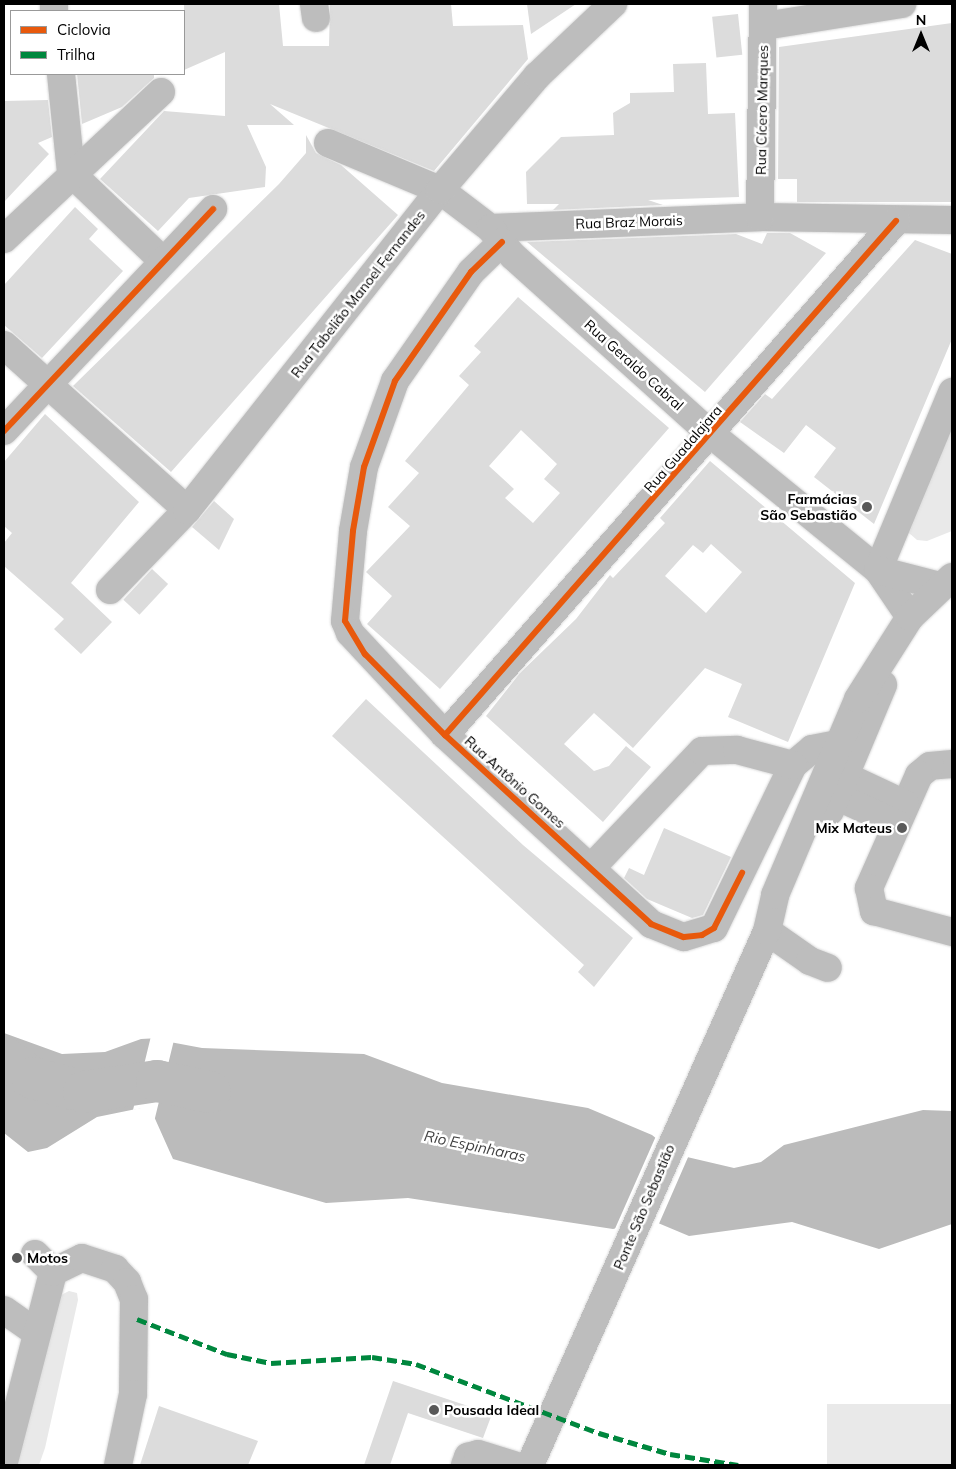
<!DOCTYPE html>
<html>
<head>
<meta charset="utf-8">
<style>
	body { margin:0 }
	#map { position:relative; width:956px; height:1469px; overflow:hidden; background:#fff; font-family:Mulish,sans-serif }
	div>[style] { position:absolute }
	[style*='--x'] { left:calc(var(--x)*1px); top:calc(var(--y)*1px); width:calc(var(--w)*1px); rotate:calc(var(--a)*1deg) }
	.green>* { inset:0; background:#e9e9e9; transform-origin:0 0 }
	.water>* { inset:0; background:#bbb }
	.pier>* { inset:0; background:#fff }
	.river>* { height:42px; margin:-21px; padding:0 21px; transform-origin:21px; border-radius:21px; background:#bbb }
	.building>* { inset:0; background:#dcdcdc; transform-origin:0 0 }
	.roads { filter:drop-shadow(0 0 1px #dbdbdb) drop-shadow(0 0 1px #dbdbdb) }
	.minor>* { height:28px; margin:-14px; padding:0 14px; transform-origin:14px; border-radius:14px; background:#bdbdbd }
	.major>* { height:28px; margin:-14px; padding:0 14px; transform-origin:14px; border-radius:14px; background:#bdbdbd }
	.quiet>* { height:5px; margin-top:-2.5px; transform-origin:0; background:repeating-linear-gradient(90deg,#00873e 0 10px,transparent 0 15px) }
	.cycleway>* { height:6px; margin:-3px; padding:0 3px; transform-origin:3px; border-radius:3px; background:#e8590c }
	.dots>* { width:14px; height:14px; translate:-50% -50%; box-sizing:border-box; border:2px solid #fff; border-radius:50% }
	span { translate:-50% -50%; white-space:nowrap; text-align:center; line-height:1.15; -webkit-text-stroke:5px #fff; paint-order:stroke }
	.street-label { font-size:14px; color:#000 }
	.poi-label { font-size:14px; color:#000; font-weight:700 }
	.right { translate:-100% -50%; text-align:right }
	.left { translate:0 -50%; text-align:left }
	.water-label { font-size:15px; color:#3f3f3f; font-style:italic }
	.frame { position:absolute; inset:0; border:5px solid #000; pointer-events:none }
	.legend { position:absolute; left:10px; top:10px; width:175px; height:65px; box-sizing:border-box; background:#fff; border:1px solid #999; margin:0; padding:6px 9px; list-style:none; font-size:15px; color:#000 }
	.legend li { display:flex; align-items:center; gap:10px; height:25px }
	.legend b { width:25px; border:1px solid #999 }
	.north { position:absolute; left:896px; top:10px; width:50px; height:50px; -webkit-text-stroke:4px #fff; paint-order:stroke; rotate:0deg; font-size:14px; font-weight:700; line-height:20px; text-align:center; color:#000 }
	.north::after { content:''; display:block; margin:auto; width:18px; height:22px; background:#000; clip-path:polygon(50% 0,100% 100%,50% 72%,0 100%) }
</style>
</head>
<body>
<div id="map">
	<div class="green">
		<i style="clip-path:polygon(952px 419px,952px 531px,927px 541px,917px 540px,909px 533px,909px 523px)"></i>
		<i style="clip-path:polygon(69px 1291px,77px 1293px,78px 1300px,45px 1448px,39px 1465px,14px 1465px,61px 1295px)"></i>
		<i style="left:827px;top:1404px;width:125px;height:62px"></i>
	</div>
	<div class="water">
		<i style="clip-path:polygon(4px 1033px,62px 1054px,105px 1052px,141px 1039px,159px 1038px,141px 1108px,97px 1117px,47px 1148px,28px 1152px,4px 1133px)"></i>
		<i style="clip-path:polygon(170px 1042px,202px 1048px,364px 1054px,442px 1083px,588px 1108px,652px 1135px,668px 1148px,636px 1223px,613px 1229px,408px 1198px,326px 1203px,173px 1159px,152px 1112px)"></i>
		<i style="clip-path:polygon(923px 1110px,952px 1111px,952px 1224px,879px 1249px,792px 1222px,689px 1236px,658px 1223px,687px 1157px,734px 1168px,761px 1162px,784px 1145px)"></i>
	</div>
	<div class="pier">
		<i style="clip-path:polygon(151px 1036px,174px 1040px,154px 1122px,144px 1107px,158px 1051px,143px 1108px,133px 1110px)"></i>
		<i style="clip-path:polygon(656px 1136px,689px 1155px,658px 1226px,640px 1224px,614px 1231px)"></i>
	</div>
	<div class="river">
		<i style="--x:4;--y:1058;--w:35;--a:35"></i>
		<i style="--x:33;--y:1078;--w:53;--a:15.4"></i>
		<i style="--x:84;--y:1092;--w:74;--a:-8.6"></i>
		<i style="--x:157;--y:1081;--w:54;--a:11.7"></i>
	</div>
	<div class="building">
		<i style="clip-path:polygon(184px 4px,279px 4px,283px 46px,329px 46px,330px 4px,451px 4px,453px 26px,523px 25px,528px 59px,434px 171px,270px 104px,294px 125px,247px 125px,266px 167px,265px 187px,189px 198px,158px 231px,100px 179px,164px 111px,225px 116px,225px 52px,184px 70px)"></i>
		<i style="clip-path:polygon(527px 4px,576px 4px,531px 34px)"></i>
		<i style="left:738px;top:14px;width:41px;height:26px;rotate:84deg"></i>
		<i style="clip-path:polygon(952px 23px,952px 202px,797px 202px,797px 179px,778px 179px,779px 47px)"></i>
		<i style="clip-path:polygon(706px 63px,708px 114px,735px 113px,739px 197px,648px 200px,663px 205px,553px 210px,559px 204px,527px 204px,526px 172px,561px 137px,614px 135px,613px 113px,630px 103px,630px 93px,674px 92px,673px 64px)"></i>
		<i style="clip-path:polygon(77px 74px,154px 74px,154px 78px,122px 107px,82px 124px)"></i>
		<i style="clip-path:polygon(48px 100px,52px 137px,38px 143px,49px 154px,4px 202px,4px 101px)"></i>
		<i style="clip-path:polygon(306px 135px,316px 153px,341px 165px,398px 215px,171px 472px,73px 386px,279px 184px,306px 153px)"></i>
		<i style="clip-path:polygon(75px 207px,98px 229px,89px 239px,123px 271px,42px 358px,4px 325px,4px 285px)"></i>
		<i style="clip-path:polygon(767px 233px,790px 233px,826px 253px,705px 392px,527px 242px,736px 234px,762px 244px)"></i>
		<i style="clip-path:polygon(915px 240px,952px 254px,952px 339px,874px 524px,814px 477px,836px 448px,806px 425px,784px 453px,740px 422px,765px 394px,772px 399px)"></i>
		<i style="clip-path:polygon(evenodd,518px 297px,669px 428px,440px 689px,367px 624px,392px 596px,366px 572px,410px 526px,388px 507px,419px 473px,405px 461px,469px 385px,459px 376px,481px 352px,474px 346px,518px 297px,521px 430px,557px 464px,544px 479px,560px 493px,533px 523px,505px 498px,514px 489px,489px 466px,521px 430px)"></i>
		<i style="clip-path:polygon(45px 414px,139px 502px,71px 583px,112px 622px,81px 654px,54px 629px,64px 619px,4px 566px,4px 543px,12px 533px,4px 526px,4px 462px)"></i>
		<i style="clip-path:polygon(evenodd,710px 461px,855px 583px,788px 742px,728px 717px,742px 684px,705px 668px,633px 748px,594px 713px,564px 744px,594px 771px,609px 766px,626px 746px,651px 767px,603px 822px,486px 716px,520px 673px,576px 619px,610px 575px,613px 578px,665px 523px,660px 518px,710px 461px,711px 544px,742px 572px,706px 613px,665px 576px,693px 545px,703px 553px,711px 544px)"></i>
		<i style="clip-path:polygon(214px 501px,234px 519px,219px 550px,192px 527px)"></i>
		<i style="left:152px;top:569px;width:22px;height:42px;rotate:43deg"></i>
		<i style="clip-path:polygon(366px 699px,523px 845px,633px 938px,594px 987px,578px 972px,584px 965px,332px 736px)"></i>
		<i style="clip-path:polygon(664px 828px,731px 857px,703px 915px,692px 918px,647px 899px,624px 878px,629px 868px,644px 875px)"></i>
		<i style="clip-path:polygon(393px 1381px,492px 1414px,483px 1438px,408px 1413px,390px 1465px,364px 1465px)"></i>
		<i style="clip-path:polygon(159px 1406px,258px 1441px,248px 1465px,140px 1465px)"></i>
	</div>
	<div class="roads">
		<div class="minor">
			<i style="--x:54;--y:4;--w:7;--a:90"></i>
			<i style="--x:314;--y:4;--w:14;--a:82"></i>
			<i style="--x:764;--y:26;--w:140;--a:-9.1"></i>
			<i style="--x:61;--y:74;--w:100;--a:84.2"></i>
			<i style="--x:71;--y:173;--w:126;--a:43.7"></i>
			<i style="--x:328;--y:143;--w:121;--a:22.8"></i>
			<i style="--x:440;--y:190;--w:63;--a:37.2"></i>
			<i style="--x:490;--y:228;--w:270;--a:-2.3"></i>
			<i style="--x:760;--y:217;--w:192;--a:0.9"></i>
			<i style="--x:760;--y:217;--w:213;--a:-89.2"></i>
			<i style="--x:491;--y:229;--w:35;--a:51"></i>
			<i style="--x:513;--y:256;--w:268;--a:42"></i>
			<i style="--x:712;--y:435;--w:214;--a:39.1"></i>
			<i style="--x:878;--y:570;--w:57;--a:55.8"></i>
			<i style="--x:4;--y:239;--w:215;--a:-43.1"></i>
			<i style="--x:502;--y:242;--w:43;--a:135.9"></i>
			<i style="--x:471;--y:272;--w:133;--a:124.9"></i>
			<i style="--x:395;--y:381;--w:91;--a:109.8"></i>
			<i style="--x:364;--y:467;--w:65;--a:99.8"></i>
			<i style="--x:353;--y:531;--w:90;--a:95.1"></i>
			<i style="--x:345;--y:621;--w:13;--a:67"></i>
			<i style="--x:350;--y:633;--w:139;--a:47"></i>
			<i style="--x:445;--y:735;--w:280;--a:42.5"></i>
			<i style="--x:651;--y:924;--w:35;--a:22"></i>
			<i style="--x:684;--y:937;--w:31;--a:-17"></i>
			<i style="--x:714;--y:928;--w:181;--a:-64.1"></i>
			<i style="--x:793;--y:765;--w:25;--a:-40"></i>
			<i style="--x:812;--y:749;--w:26;--a:-11"></i>
			<i style="--x:4;--y:345;--w:246;--a:42"></i>
			<i style="--x:4;--y:431;--w:305;--a:-46.7"></i>
			<i style="--x:878;--y:570;--w:193;--a:-67.4"></i>
			<i style="--x:878;--y:570;--w:64;--a:14.5"></i>
			<i style="--x:110;--y:590;--w:111;--a:-46.1"></i>
			<i style="--x:187;--y:510;--w:408;--a:-51.7"></i>
			<i style="--x:440;--y:190;--w:150;--a:-49.6"></i>
			<i style="--x:537;--y:76;--w:105;--a:-43.5"></i>
			<i style="--x:445;--y:735;--w:684;--a:-48.74"></i>
			<i style="--x:952;--y:764;--w:22;--a:175"></i>
			<i style="--x:930;--y:766;--w:14;--a:141"></i>
			<i style="--x:919;--y:775;--w:124;--a:113.9"></i>
			<i style="--x:869;--y:888;--w:24;--a:78"></i>
			<i style="--x:874;--y:911;--w:81;--a:15.1"></i>
			<i style="--x:845;--y:776;--w:66;--a:25"></i>
			<i style="--x:836;--y:796;--w:67;--a:24.7"></i>
			<i style="--x:591;--y:868;--w:161;--a:-46.5"></i>
			<i style="--x:702;--y:751;--w:35;--a:-2"></i>
			<i style="--x:737;--y:750;--w:58;--a:15"></i>
			<i style="--x:767;--y:931;--w:52;--a:34.9"></i>
			<i style="--x:810;--y:961;--w:19;--a:21"></i>
			<i style="--x:35;--y:1254;--w:25;--a:45"></i>
			<i style="--x:4;--y:1310;--w:40;--a:34.9"></i>
			<i style="--x:4;--y:1462;--w:196;--a:-75.5"></i>
			<i style="--x:53;--y:1272;--w:32;--a:-26"></i>
			<i style="--x:82;--y:1258;--w:35;--a:18"></i>
			<i style="--x:115;--y:1269;--w:18;--a:47"></i>
			<i style="--x:127;--y:1282;--w:18;--a:68"></i>
			<i style="--x:134;--y:1299;--w:95;--a:90.6"></i>
			<i style="--x:133;--y:1394;--w:73;--a:101.9"></i>
			<i style="--x:465;--y:1465;--w:9;--a:-69"></i>
			<i style="--x:468;--y:1457;--w:10;--a:-17"></i>
			<i style="--x:478;--y:1454;--w:37;--a:17"></i>
		</div>
		<div class="major">
			<i style="--x:830;--y:811;--w:137;--a:-67.2"></i>
			<i style="--x:530;--y:1465;--w:584;--a:-66.07"></i>
			<i style="--x:767;--y:931;--w:37;--a:-77"></i>
			<i style="--x:775;--y:895;--w:213;--a:-67"></i>
			<i style="--x:858;--y:699;--w:97;--a:-57.6"></i>
			<i style="--x:910;--y:617;--w:58;--a:-43.6"></i>
		</div>
	</div>
	<div class="quiet">
		<i style="--x:137;--y:1319;--w:97;--a:21.3"></i>
		<i style="--x:227;--y:1354;--w:45;--a:11.6"></i>
		<i style="--x:271;--y:1363;--w:101;--a:-3.4"></i>
		<i style="--x:372;--y:1357;--w:45;--a:9"></i>
		<i style="--x:416;--y:1364;--w:196;--a:20.7"></i>
		<i style="--x:599;--y:1433;--w:74;--a:16.5"></i>
		<i style="--x:670;--y:1454;--w:69;--a:9.2"></i>
	</div>
	<div class="cycleway">
		<i style="--x:502;--y:242;--w:43;--a:135.9"></i>
		<i style="--x:471;--y:272;--w:133;--a:124.9"></i>
		<i style="--x:395;--y:381;--w:91;--a:109.8"></i>
		<i style="--x:364;--y:467;--w:65;--a:99.8"></i>
		<i style="--x:353;--y:531;--w:90;--a:95.1"></i>
		<i style="--x:345;--y:621;--w:39;--a:59"></i>
		<i style="--x:365;--y:654;--w:114;--a:45.4"></i>
		<i style="--x:445;--y:735;--w:280;--a:42.5"></i>
		<i style="--x:651;--y:924;--w:35;--a:22"></i>
		<i style="--x:684;--y:937;--w:18;--a:-6"></i>
		<i style="--x:702;--y:935;--w:14;--a:-30"></i>
		<i style="--x:714;--y:928;--w:62;--a:-63"></i>
		<i style="--x:4;--y:431;--w:305;--a:-46.7"></i>
		<i style="--x:445;--y:735;--w:684;--a:-48.74"></i>
	</div>
	<div class="dots">
		<i style="left:867px;top:507px;background:#595959"></i>
		<i style="left:902px;top:828px;background:#595959"></i>
		<i style="left:17px;top:1258px;background:#595959"></i>
		<i style="left:434px;top:1410px;background:#595959"></i>
	</div>
	<div class="street-label">
		<span style="left:762px;top:110px;rotate:-89deg">Rua Cícero Marques</span>
		<span style="left:629px;top:222px;rotate:-2deg">Rua Braz Morais</span>
		<span style="left:358px;top:294px;rotate:-52deg">Rua Tabelião Manoel Fernandes</span>
		<span style="left:634px;top:365px;rotate:42deg">Rua Geraldo Cabral</span>
		<span style="left:683px;top:449px;rotate:-49deg">Rua Guadalajara</span>
		<span style="left:515px;top:782px;rotate:42deg">Rua Antônio Gomes</span>
		<span style="left:644px;top:1207px;rotate:-67deg">Ponte São Sebastião</span>
	</div>
	<div class="poi-label">
		<span class="right" style="left:857px;top:507px">Farmácias<br>São Sebastião</span>
		<span class="right" style="left:892px;top:828px">Mix Mateus</span>
		<span class="left" style="left:27px;top:1258px">Motos</span>
		<span class="left" style="left:444px;top:1410px">Pousada Ideal</span>
	</div>
	<div class="water-label">
		<span style="left:475px;top:1146px;rotate:12deg">Rio Espinharas</span>
	</div>
	<div class="frame"></div>
	<ul class="legend">
	<li><b style="height:6px;background:#e8590c"></b>Ciclovia</li>
	<li><b style="height:6px;background:#00873e"></b>Trilha</li>
	</ul>
	<div class="north">N</div>
</div>
</body>
</html>
